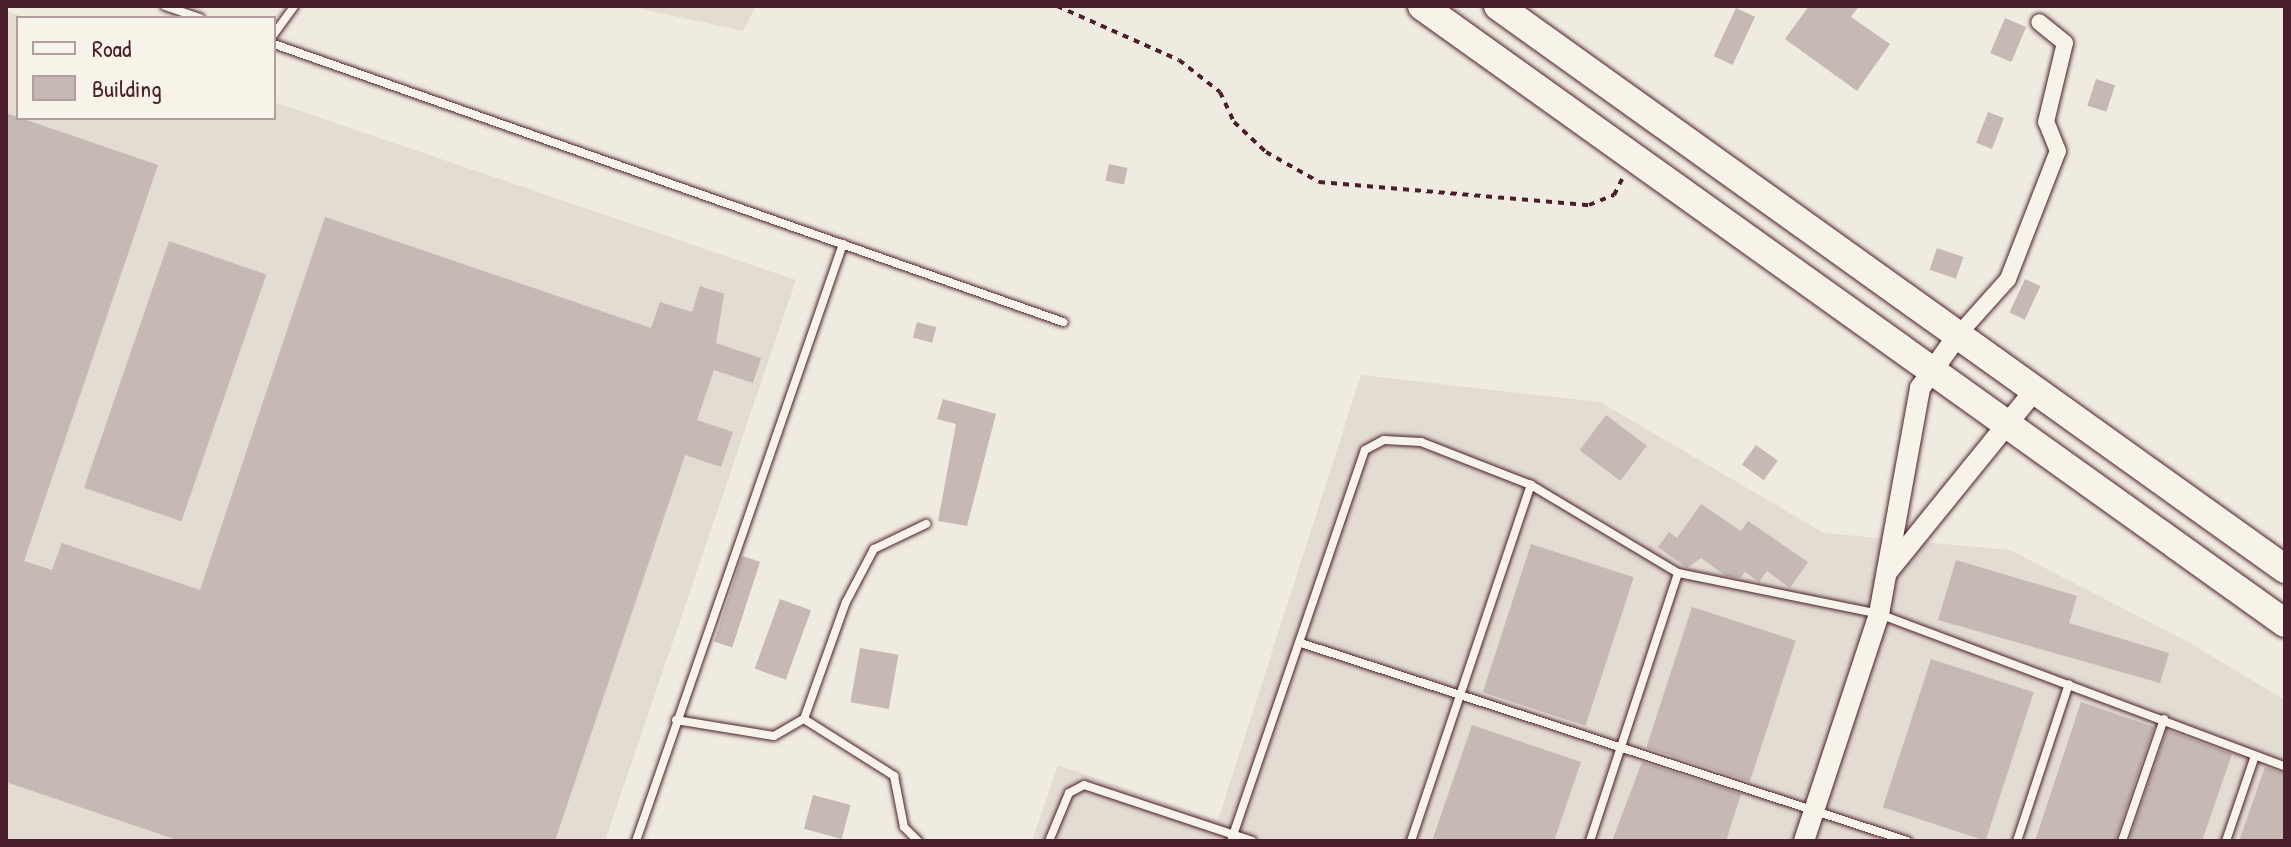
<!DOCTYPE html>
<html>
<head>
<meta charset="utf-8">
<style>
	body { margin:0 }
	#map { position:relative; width:2291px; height:847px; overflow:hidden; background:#f0ebe0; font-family:"Patrick Hand",sans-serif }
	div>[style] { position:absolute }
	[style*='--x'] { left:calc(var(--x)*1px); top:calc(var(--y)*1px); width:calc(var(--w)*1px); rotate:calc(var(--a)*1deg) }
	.built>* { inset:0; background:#e3dcd2 }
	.building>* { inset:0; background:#c6b8b3; transform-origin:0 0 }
	.path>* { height:4px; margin-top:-2px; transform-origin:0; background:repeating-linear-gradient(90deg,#4a1f2b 0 6px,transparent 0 12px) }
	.roads { filter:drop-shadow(0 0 2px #4a1f2b) drop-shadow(0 0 2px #4a1f2b) }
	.service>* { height:8px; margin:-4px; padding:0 4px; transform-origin:4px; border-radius:4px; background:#f7f3e8 }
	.minor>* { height:16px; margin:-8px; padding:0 8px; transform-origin:8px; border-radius:8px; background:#f7f3e8 }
	.tertiary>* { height:20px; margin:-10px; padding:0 10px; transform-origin:10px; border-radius:10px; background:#f7f3e8 }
	.trunk>* { height:28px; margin:-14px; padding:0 14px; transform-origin:14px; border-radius:14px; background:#f7f3e8 }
	span { translate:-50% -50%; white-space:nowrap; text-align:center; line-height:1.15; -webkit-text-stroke:6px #f7f3e8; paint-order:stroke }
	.frame { position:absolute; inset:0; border:8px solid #4a1f2b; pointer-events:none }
	.legend { position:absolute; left:16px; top:16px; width:260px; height:104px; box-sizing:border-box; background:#f7f3e8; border:2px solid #b29e9c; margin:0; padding:10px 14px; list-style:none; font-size:24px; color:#4a1f2b }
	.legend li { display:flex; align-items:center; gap:16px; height:40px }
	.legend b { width:40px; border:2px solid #b29e9c }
</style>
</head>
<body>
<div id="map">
	<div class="built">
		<i style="clip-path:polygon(628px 6px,756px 6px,743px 31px)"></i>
		<i style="clip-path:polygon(6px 11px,27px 18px,18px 18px,18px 118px,274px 118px,274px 102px,796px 280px,605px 841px,6px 841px)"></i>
		<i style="clip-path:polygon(1361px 375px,1600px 402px,1824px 533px,2010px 550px,2190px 643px,2285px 700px,2285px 841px,1032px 841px,1058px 765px,1218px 820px)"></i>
	</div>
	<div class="building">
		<i style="clip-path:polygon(1809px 6px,1859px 6px,1851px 17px,1890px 44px,1857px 91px,1785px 39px)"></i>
		<i style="left:1736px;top:8px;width:21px;height:53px;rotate:25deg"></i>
		<i style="left:2005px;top:18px;width:23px;height:38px;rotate:23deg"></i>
		<i style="left:2096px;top:79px;width:20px;height:28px;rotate:18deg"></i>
		<i style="left:1988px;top:112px;width:17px;height:33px;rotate:21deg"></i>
		<i style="clip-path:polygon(6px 113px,158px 165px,24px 561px,52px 570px,62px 543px,200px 590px,325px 217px,651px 328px,660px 302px,692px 312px,700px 286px,724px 294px,716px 343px,761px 358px,753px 383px,714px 370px,697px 420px,733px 432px,721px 467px,685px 455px,555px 841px,180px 841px,6px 782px)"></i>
		<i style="left:1109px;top:164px;width:19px;height:17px;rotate:12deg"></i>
		<i style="left:169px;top:241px;width:103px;height:261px;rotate:19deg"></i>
		<i style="left:1937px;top:248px;width:28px;height:23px;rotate:19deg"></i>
		<i style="left:2025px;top:279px;width:17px;height:37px;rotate:25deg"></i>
		<i style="left:917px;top:322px;width:20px;height:16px;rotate:15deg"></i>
		<i style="clip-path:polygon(943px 399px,996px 414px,967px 526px,938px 521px,956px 424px,937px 419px)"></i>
		<i style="left:1606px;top:415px;width:51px;height:44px;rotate:37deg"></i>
		<i style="left:1756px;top:445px;width:27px;height:24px;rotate:36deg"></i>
		<i style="clip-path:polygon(1701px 504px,1741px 531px,1748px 521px,1808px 562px,1790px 588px,1767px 571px,1759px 582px,1745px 572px,1740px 578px,1726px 576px,1701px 558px,1687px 568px,1658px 547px,1669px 532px,1677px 538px)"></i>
		<i style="left:1531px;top:544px;width:108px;height:156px;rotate:18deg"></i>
		<i style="left:742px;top:556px;width:19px;height:90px;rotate:18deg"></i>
		<i style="clip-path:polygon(1956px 560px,2077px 596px,2069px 623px,2169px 653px,2160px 683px,1938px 620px)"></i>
		<i style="left:780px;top:599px;width:33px;height:74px;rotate:20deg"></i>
		<i style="left:1692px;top:607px;width:109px;height:148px;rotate:18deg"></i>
		<i style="left:860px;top:648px;width:39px;height:55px;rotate:10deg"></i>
		<i style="left:1931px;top:659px;width:108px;height:156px;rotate:18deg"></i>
		<i style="clip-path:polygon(2081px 702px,2154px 727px,2115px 841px,2035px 841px)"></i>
		<i style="clip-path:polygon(1472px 725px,1581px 762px,1554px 841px,1432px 841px)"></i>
		<i style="clip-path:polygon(2167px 730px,2232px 754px,2202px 841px,2129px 841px)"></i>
		<i style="clip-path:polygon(1642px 762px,1741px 794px,1726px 841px,1612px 841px)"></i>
		<i style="clip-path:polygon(2265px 767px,2285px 774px,2285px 841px,2239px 841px)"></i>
		<i style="left:813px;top:795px;width:39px;height:35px;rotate:15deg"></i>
	</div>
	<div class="path">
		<i style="--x:1057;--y:6;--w:133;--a:23.9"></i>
		<i style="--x:1179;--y:60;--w:52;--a:38"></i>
		<i style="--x:1220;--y:92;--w:33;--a:65"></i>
		<i style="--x:1234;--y:122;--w:44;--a:43.2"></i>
		<i style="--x:1266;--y:152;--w:61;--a:29.5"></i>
		<i style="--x:1319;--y:182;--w:271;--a:4.9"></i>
		<i style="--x:1589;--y:205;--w:27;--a:-22"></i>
		<i style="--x:1614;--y:195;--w:20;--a:-63"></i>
	</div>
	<div class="roads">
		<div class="service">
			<i style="--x:165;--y:6;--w:37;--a:19"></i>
			<i style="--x:274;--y:34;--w:34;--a:-54"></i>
			<i style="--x:274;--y:44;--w:837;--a:19.41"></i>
			<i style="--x:1301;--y:643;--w:638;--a:18.09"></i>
			<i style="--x:804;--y:719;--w:107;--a:32.3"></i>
			<i style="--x:894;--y:776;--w:52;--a:78.9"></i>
			<i style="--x:904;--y:827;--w:20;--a:45"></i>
			<i style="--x:676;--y:720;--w:99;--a:9.3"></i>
			<i style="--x:774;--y:736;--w:34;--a:-30"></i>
			<i style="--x:804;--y:719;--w:124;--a:-70.3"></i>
			<i style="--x:846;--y:602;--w:60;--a:-62.2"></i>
			<i style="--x:874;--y:549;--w:58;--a:-25.7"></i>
			<i style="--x:636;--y:841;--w:632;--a:-70.88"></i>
			<i style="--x:1049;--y:841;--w:52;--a:-67.4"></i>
			<i style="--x:1069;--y:793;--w:17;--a:-28"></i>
			<i style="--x:1084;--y:785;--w:177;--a:18.4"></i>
			<i style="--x:1231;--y:841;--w:413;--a:-71.1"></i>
			<i style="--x:1365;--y:450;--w:21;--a:-28"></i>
			<i style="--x:1384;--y:440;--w:37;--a:3"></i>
			<i style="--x:1421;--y:442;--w:118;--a:21.4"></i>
			<i style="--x:1531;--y:485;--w:171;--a:30.9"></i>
			<i style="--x:1678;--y:573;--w:205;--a:11.5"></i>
			<i style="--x:1879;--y:614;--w:434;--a:20.6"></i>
			<i style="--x:1411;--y:841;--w:376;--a:-71.4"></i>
			<i style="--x:1590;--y:841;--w:282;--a:-71.8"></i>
			<i style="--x:2017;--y:841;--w:165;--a:-71.7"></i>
			<i style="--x:2122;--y:841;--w:129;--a:-71"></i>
			<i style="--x:2226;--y:841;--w:90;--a:-71.2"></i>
		</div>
		<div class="minor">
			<i style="--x:1958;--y:335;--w:75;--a:-48.2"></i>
			<i style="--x:2008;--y:279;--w:137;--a:-68.7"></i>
			<i style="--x:2058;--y:151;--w:31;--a:-112"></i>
			<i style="--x:2046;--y:122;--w:81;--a:-76.5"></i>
			<i style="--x:2065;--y:43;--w:33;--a:-141"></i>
		</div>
		<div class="tertiary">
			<i style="--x:1889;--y:570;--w:232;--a:-51"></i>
			<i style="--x:1804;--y:841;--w:239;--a:-71.7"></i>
			<i style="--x:1879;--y:614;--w:230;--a:-79.7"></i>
			<i style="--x:1920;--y:388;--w:65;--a:-54.4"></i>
		</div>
		<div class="trunk">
			<i style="--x:1422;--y:6;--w:1061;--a:35.56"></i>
			<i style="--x:1498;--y:6;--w:968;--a:35.58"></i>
		</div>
	</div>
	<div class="frame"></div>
	<ul class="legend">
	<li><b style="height:10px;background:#f7f3e8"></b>Road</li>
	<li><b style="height:22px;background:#c6b8b3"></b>Building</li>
	</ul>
</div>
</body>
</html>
